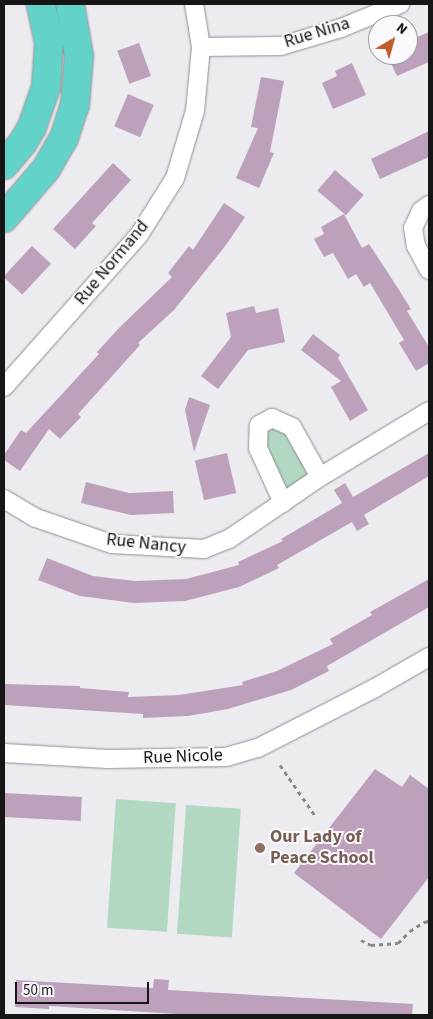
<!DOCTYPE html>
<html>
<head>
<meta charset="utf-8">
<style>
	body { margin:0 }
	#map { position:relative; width:433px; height:1019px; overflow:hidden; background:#ecebef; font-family:"Source Sans 3",sans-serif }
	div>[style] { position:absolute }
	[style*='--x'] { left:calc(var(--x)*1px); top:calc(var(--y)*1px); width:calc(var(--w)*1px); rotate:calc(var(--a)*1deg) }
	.green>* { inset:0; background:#b2d8c4; transform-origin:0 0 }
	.building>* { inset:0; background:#bda1bc; transform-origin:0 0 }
	.path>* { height:3px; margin-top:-1.5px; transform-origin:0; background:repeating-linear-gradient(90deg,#88878a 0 4px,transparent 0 8px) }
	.roads { filter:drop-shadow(0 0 1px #8e8d91) drop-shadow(0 0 1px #8e8d91) }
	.street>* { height:18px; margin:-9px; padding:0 9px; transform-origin:9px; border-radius:9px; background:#fff }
	.highway>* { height:28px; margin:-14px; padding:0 14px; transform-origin:14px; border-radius:14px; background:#63d2c8 }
	.dots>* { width:14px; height:14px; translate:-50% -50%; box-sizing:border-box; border:2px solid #f9f9fc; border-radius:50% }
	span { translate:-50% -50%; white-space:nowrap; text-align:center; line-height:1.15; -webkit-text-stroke:4px #f9f9fc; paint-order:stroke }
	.street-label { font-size:18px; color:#161617 }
	.education-label { font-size:18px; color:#785e54; font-weight:700 }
	.left { translate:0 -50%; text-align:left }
	.frame { position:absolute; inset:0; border:5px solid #161617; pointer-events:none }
	.north { position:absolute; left:368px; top:15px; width:50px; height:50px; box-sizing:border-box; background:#f9f9fc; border:1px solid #9e9ea0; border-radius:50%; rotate:38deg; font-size:14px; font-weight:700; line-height:20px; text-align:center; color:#161617 }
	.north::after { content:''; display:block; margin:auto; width:18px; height:22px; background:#c25c2d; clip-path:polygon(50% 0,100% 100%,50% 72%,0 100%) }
	.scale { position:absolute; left:15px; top:982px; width:134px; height:22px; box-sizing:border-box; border:2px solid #161617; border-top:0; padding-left:6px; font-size:15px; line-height:18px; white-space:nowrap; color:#161617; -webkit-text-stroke:4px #f9f9fc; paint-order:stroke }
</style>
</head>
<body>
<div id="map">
	<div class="green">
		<i style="clip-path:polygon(259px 425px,292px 427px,320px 477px,283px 503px)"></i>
		<i style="left:116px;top:799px;width:60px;height:129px;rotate:4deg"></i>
		<i style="left:186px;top:805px;width:55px;height:129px;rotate:4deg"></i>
	</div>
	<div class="building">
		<i style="clip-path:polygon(429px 32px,429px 62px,397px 76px,387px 55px,408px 55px,408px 41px)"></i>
		<i style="left:139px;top:43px;width:35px;height:23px;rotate:70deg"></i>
		<i style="clip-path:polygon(352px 63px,366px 95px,333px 109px,322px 83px,337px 76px,335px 71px)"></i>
		<i style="clip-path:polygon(261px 77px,284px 81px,270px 152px,274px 153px,259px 188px,236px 178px,258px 128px,251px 127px)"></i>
		<i style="left:128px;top:94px;width:28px;height:35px;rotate:23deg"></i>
		<i style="clip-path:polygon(429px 131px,429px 157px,380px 179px,371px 159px)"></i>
		<i style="clip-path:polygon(113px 163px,131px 180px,92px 223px,96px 226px,75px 249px,53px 229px)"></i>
		<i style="left:335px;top:170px;width:38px;height:27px;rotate:41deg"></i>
		<i style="clip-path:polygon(224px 203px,245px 217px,226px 245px,174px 310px,138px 343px,140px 345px,78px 414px,81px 417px,60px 439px,49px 429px,20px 471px,4px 460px,4px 455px,21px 430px,26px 433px,99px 354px,97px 352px,120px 327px,172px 277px,168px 273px,189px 246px,193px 250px)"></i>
		<i style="clip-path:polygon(344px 214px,362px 248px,369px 244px,394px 282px,411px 309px,407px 311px,429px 347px,429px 363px,416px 371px,399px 343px,404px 340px,370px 283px,364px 287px,356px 274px,348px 279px,333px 253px,324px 257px,314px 239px,324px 234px,321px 227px)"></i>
		<i style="left:32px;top:246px;width:26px;height:42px;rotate:43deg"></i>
		<i style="clip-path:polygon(254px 306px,256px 313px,278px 308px,285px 342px,248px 350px,218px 389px,201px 376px,231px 337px,226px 313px)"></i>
		<i style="clip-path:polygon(313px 334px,340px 355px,338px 358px,368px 410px,350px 421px,331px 387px,341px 381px,301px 350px)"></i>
		<i style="clip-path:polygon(189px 397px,210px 405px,194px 452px,185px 410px)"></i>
		<i style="left:227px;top:453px;width:41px;height:33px;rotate:77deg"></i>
		<i style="clip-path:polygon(429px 453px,429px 476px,364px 515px,369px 524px,357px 531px,352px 522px,277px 565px,279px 568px,239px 587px,185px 601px,134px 603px,80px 596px,38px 580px,47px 558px,93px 576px,135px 581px,186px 579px,239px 565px,238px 562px,283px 541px,281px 539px,342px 503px,334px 490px,345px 483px,353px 497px)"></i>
		<i style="clip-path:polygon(86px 482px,129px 493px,173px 491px,174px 513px,131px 515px,81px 503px)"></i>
		<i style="clip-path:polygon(429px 579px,429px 607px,327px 666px,329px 671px,291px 690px,228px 709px,188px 716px,143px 718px,143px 714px,4px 705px,4px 684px,80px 686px,80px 688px,129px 692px,128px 697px,179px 695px,243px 685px,242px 682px,277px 671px,333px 644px,330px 639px,372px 615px,370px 612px)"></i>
		<i style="clip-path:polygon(375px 769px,402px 787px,410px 775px,429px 789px,429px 877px,381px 939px,294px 873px)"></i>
		<i style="left:4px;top:793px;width:78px;height:24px;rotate:3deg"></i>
		<i style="clip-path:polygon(154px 979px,169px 980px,168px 990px,413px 1004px,412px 1015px,192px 1015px,49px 1006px,49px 1009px,15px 1007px,16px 980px,153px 988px)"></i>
	</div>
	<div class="path">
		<i style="--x:280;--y:765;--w:60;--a:55.2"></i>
		<i style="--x:361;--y:940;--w:11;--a:27"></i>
		<i style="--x:371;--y:945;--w:27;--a:-4"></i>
		<i style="--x:398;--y:943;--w:17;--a:-45"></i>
		<i style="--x:410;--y:931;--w:17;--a:-33"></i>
		<i style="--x:424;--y:922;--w:5;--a:-11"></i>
	</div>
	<div class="roads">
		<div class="street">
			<i style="--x:201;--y:47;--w:80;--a:-0.7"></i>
			<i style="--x:281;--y:46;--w:63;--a:-16.7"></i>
			<i style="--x:341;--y:28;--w:64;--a:-22.1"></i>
			<i style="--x:429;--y:205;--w:10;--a:143"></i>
			<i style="--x:421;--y:211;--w:19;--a:115"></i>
			<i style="--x:413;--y:228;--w:18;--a:81"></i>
			<i style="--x:416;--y:246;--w:27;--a:62"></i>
			<i style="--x:4;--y:387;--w:203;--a:-48.4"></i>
			<i style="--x:139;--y:235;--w:67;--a:-57.7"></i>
			<i style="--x:175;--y:178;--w:70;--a:-73.4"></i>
			<i style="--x:195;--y:111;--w:64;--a:-84.6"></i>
			<i style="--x:201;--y:47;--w:44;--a:-99.2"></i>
			<i style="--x:4;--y:499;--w:37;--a:31"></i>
			<i style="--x:36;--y:518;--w:80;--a:18.9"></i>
			<i style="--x:112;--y:544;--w:92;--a:3.1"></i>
			<i style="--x:204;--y:549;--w:27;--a:-22"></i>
			<i style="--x:229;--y:539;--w:110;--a:-34.3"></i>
			<i style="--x:320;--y:477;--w:127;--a:-31.2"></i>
			<i style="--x:283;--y:503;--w:60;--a:-114.4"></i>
			<i style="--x:258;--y:448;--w:23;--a:-88"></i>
			<i style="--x:259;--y:425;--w:15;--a:-28"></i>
			<i style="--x:272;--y:418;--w:22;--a:24"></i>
			<i style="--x:292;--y:427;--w:57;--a:60.8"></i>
			<i style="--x:4;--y:753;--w:104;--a:3.3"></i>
			<i style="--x:108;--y:759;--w:118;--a:-1"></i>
			<i style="--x:226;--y:757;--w:33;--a:-16"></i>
			<i style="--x:258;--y:748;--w:131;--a:-27.1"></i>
			<i style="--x:375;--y:688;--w:62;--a:-29.9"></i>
		</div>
		<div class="highway">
			<i style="--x:4;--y:165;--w:30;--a:-50"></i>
			<i style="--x:23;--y:142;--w:17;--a:-59"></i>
			<i style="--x:32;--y:127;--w:42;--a:-70.7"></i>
			<i style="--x:46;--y:87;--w:44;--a:-86.1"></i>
			<i style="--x:49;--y:43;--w:40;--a:-102"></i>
			<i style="--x:4;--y:218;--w:65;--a:-49.4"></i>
			<i style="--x:46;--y:169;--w:36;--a:-60"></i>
			<i style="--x:64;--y:138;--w:35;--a:-72"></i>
			<i style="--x:75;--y:105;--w:49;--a:-85.3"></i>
			<i style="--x:79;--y:56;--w:53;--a:-99.8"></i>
		</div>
	</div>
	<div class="dots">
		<i style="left:260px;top:848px;background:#8d6e63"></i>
	</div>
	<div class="street-label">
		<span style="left:317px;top:33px;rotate:-17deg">Rue Nina</span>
		<span style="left:112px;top:263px;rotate:-50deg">Rue Normand</span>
		<span style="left:146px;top:544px;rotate:6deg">Rue Nancy</span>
		<span style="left:183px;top:757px;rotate:-2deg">Rue Nicole</span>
	</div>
	<div class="education-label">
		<span class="left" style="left:270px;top:848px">Our Lady of<br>Peace School</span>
	</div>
	<div class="frame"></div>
	<div class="north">N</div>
	<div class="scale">50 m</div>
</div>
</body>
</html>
